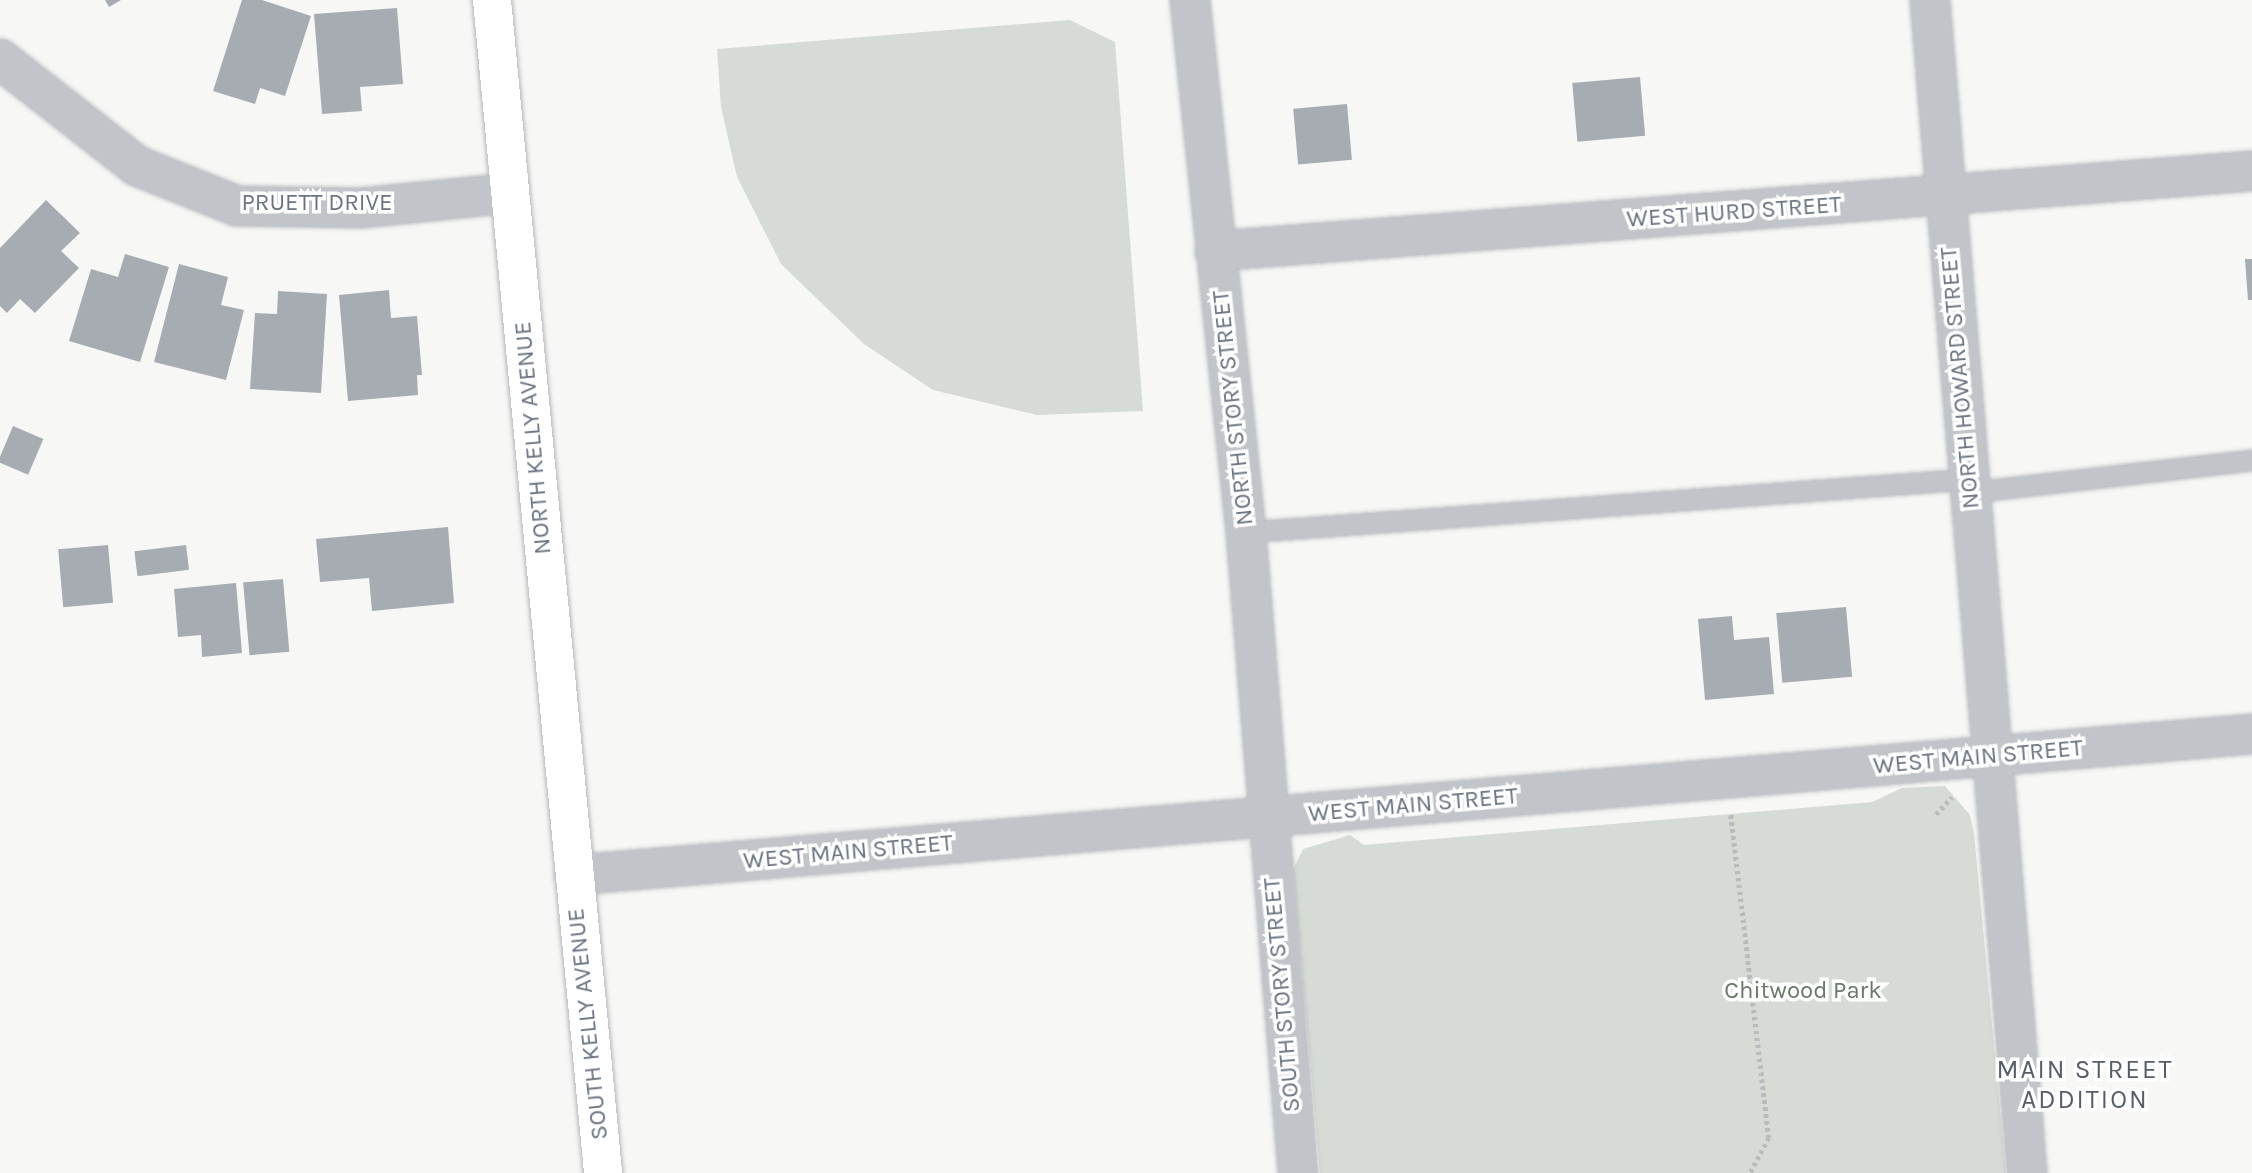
<!DOCTYPE html>
<html>
<head>
<meta charset="utf-8">
<style>
	body { margin:0 }
	#map { position:relative; width:2252px; height:1173px; overflow:hidden; background:#f7f7f5; font-family:Karla,sans-serif }
	div>[style] { position:absolute }
	[style*='--x'] { left:calc(var(--x)*1px); top:calc(var(--y)*1px); width:calc(var(--w)*1px); rotate:calc(var(--a)*1deg) }
	.green>* { inset:0; background:#d6dcd5 }
	.building>* { inset:0; background:#a7acb3; transform-origin:0 0 }
	.path>* { height:4.5px; margin-top:-2.25px; transform-origin:0; background:repeating-linear-gradient(90deg,#b9bbbe 0 3.5px,transparent 0 7px) }
	.roads { filter:drop-shadow(0 0 2px #b4b7bc) drop-shadow(0 0 2px #b4b7bc) }
	.service>* { height:19px; margin:-9.5px; padding:0 9.5px; transform-origin:9.5px; border-radius:9.5px; background:#c1c4c8 }
	.minor>* { height:38px; margin:-19px; padding:0 19px; transform-origin:19px; border-radius:19px; background:#c1c4c8 }
	.secondary>* { height:38px; margin:-19px; padding:0 19px; transform-origin:19px; border-radius:19px; background:#fff }
	span { translate:-50% -50%; white-space:nowrap; text-align:center; line-height:1.15; -webkit-text-stroke:7px #fff; paint-order:stroke }
	.street-label { font-size:24px; color:#6a7482 }
	.park-label { font-size:24px; color:#697a68 }
	.neighbourhood-label { font-size:26px; color:#575e68; letter-spacing:2px }
</style>
</head>
<body>
<div id="map">
	<div class="green">
		<i style="clip-path:polygon(1070px 20px,1115px 42px,1143px 411px,1037px 415px,933px 390px,864px 344px,781px 264px,737px 177px,721px 107px,717px 49px)"></i>
		<i style="clip-path:polygon(1945px 786px,1970px 815px,1974px 833px,2006px 1173px,1320px 1173px,1293px 869px,1303px 849px,1350px 835px,1364px 845px,1872px 802px,1902px 788px)"></i>
	</div>
	<div class="building">
		<i style="clip-path:polygon(105px 0,121px 0,109px 7px)"></i>
		<i style="clip-path:polygon(242px 0,262px 0,311px 16px,285px 96px,260px 88px,255px 104px,213px 91px)"></i>
		<i style="clip-path:polygon(397px 8px,403px 84px,360px 87px,362px 111px,322px 114px,314px 14px)"></i>
		<i style="left:1640px;top:77px;width:59px;height:68px;rotate:85deg"></i>
		<i style="left:1347px;top:104px;width:56px;height:54px;rotate:85deg"></i>
		<i style="clip-path:polygon(46px 200px,80px 233px,61px 251px,79px 268px,35px 313px,20px 299px,7px 313px,0 306px,0 248px)"></i>
		<i style="clip-path:polygon(125px 254px,169px 267px,140px 362px,69px 341px,91px 269px,118px 277px)"></i>
		<i style="clip-path:polygon(2245px 259px,2252px 259px,2252px 300px,2248px 300px)"></i>
		<i style="clip-path:polygon(179px 264px,228px 277px,221px 305px,244px 310px,226px 380px,154px 362px)"></i>
		<i style="clip-path:polygon(389px 290px,391px 318px,417px 316px,422px 375px,417px 375px,418px 395px,348px 401px,339px 295px)"></i>
		<i style="clip-path:polygon(278px 291px,327px 294px,321px 393px,250px 389px,255px 313px,277px 314px)"></i>
		<i style="left:13px;top:426px;width:33px;height:39px;rotate:23deg"></i>
		<i style="clip-path:polygon(448px 527px,454px 603px,372px 611px,369px 578px,320px 582px,316px 539px)"></i>
		<i style="left:108px;top:545px;width:58px;height:50px;rotate:85deg"></i>
		<i style="left:186px;top:545px;width:25px;height:52px;rotate:83deg"></i>
		<i style="left:283px;top:579px;width:73px;height:40px;rotate:85deg"></i>
		<i style="clip-path:polygon(236px 583px,242px 653px,202px 657px,201px 635px,178px 637px,174px 589px)"></i>
		<i style="left:1846px;top:607px;width:70px;height:70px;rotate:85deg"></i>
		<i style="clip-path:polygon(1732px 616px,1734px 640px,1769px 637px,1774px 694px,1705px 700px,1698px 619px)"></i>
	</div>
	<div class="path">
		<i style="--x:1936;--y:814;--w:23;--a:-47"></i>
		<i style="--x:1731;--y:815;--w:325;--a:83.3"></i>
		<i style="--x:1769;--y:1138;--w:40;--a:118"></i>
	</div>
	<div class="roads">
		<div class="service">
			<i style="--x:1971;--y:492;--w:283;--a:-6.5"></i>
			<i style="--x:1246;--y:532;--w:726;--a:-4.19"></i>
		</div>
		<div class="minor">
			<i style="--x:1190;--y:0;--w:535;--a:83.99"></i>
			<i style="--x:1246;--y:532;--w:643;--a:85.36"></i>
			<i style="--x:1930;--y:0;--w:1177;--a:85.27"></i>
			<i style="--x:0;--y:59;--w:174;--a:38"></i>
			<i style="--x:137;--y:166;--w:108;--a:21.8"></i>
			<i style="--x:237;--y:206;--w:124;--a:0.9"></i>
			<i style="--x:361;--y:208;--w:150;--a:-5.7"></i>
			<i style="--x:1215;--y:251;--w:1040;--a:-4.41"></i>
			<i style="--x:574;--y:875;--w:1684;--a:-4.8"></i>
		</div>
		<div class="secondary">
			<i style="--x:492;--y:0;--w:1178;--a:84.59"></i>
		</div>
	</div>
	<div class="street-label">
		<span style="left:317px;top:203px">PRUETT DRIVE</span>
		<span style="left:1734px;top:212px;rotate:-4deg">WEST HURD STREET</span>
		<span style="left:1960px;top:378px;rotate:-95deg">NORTH HOWARD STREET</span>
		<span style="left:1233px;top:408px;rotate:-96deg">NORTH STORY STREET</span>
		<span style="left:533px;top:438px;rotate:-95deg">NORTH KELLY AVENUE</span>
		<span style="left:1978px;top:757px;rotate:-5deg">WEST MAIN STREET</span>
		<span style="left:1413px;top:805px;rotate:-5deg">WEST MAIN STREET</span>
		<span style="left:848px;top:852px;rotate:-5deg">WEST MAIN STREET</span>
		<span style="left:1282px;top:995px;rotate:-95deg">SOUTH STORY STREET</span>
		<span style="left:588px;top:1024px;rotate:-96deg">SOUTH KELLY AVENUE</span>
	</div>
	<div class="park-label">
		<span style="left:1803px;top:991px">Chitwood Park</span>
	</div>
	<div class="neighbourhood-label">
		<span style="left:2085px;top:1085px">MAIN STREET<br>ADDITION</span>
	</div>
</div>
</body>
</html>
